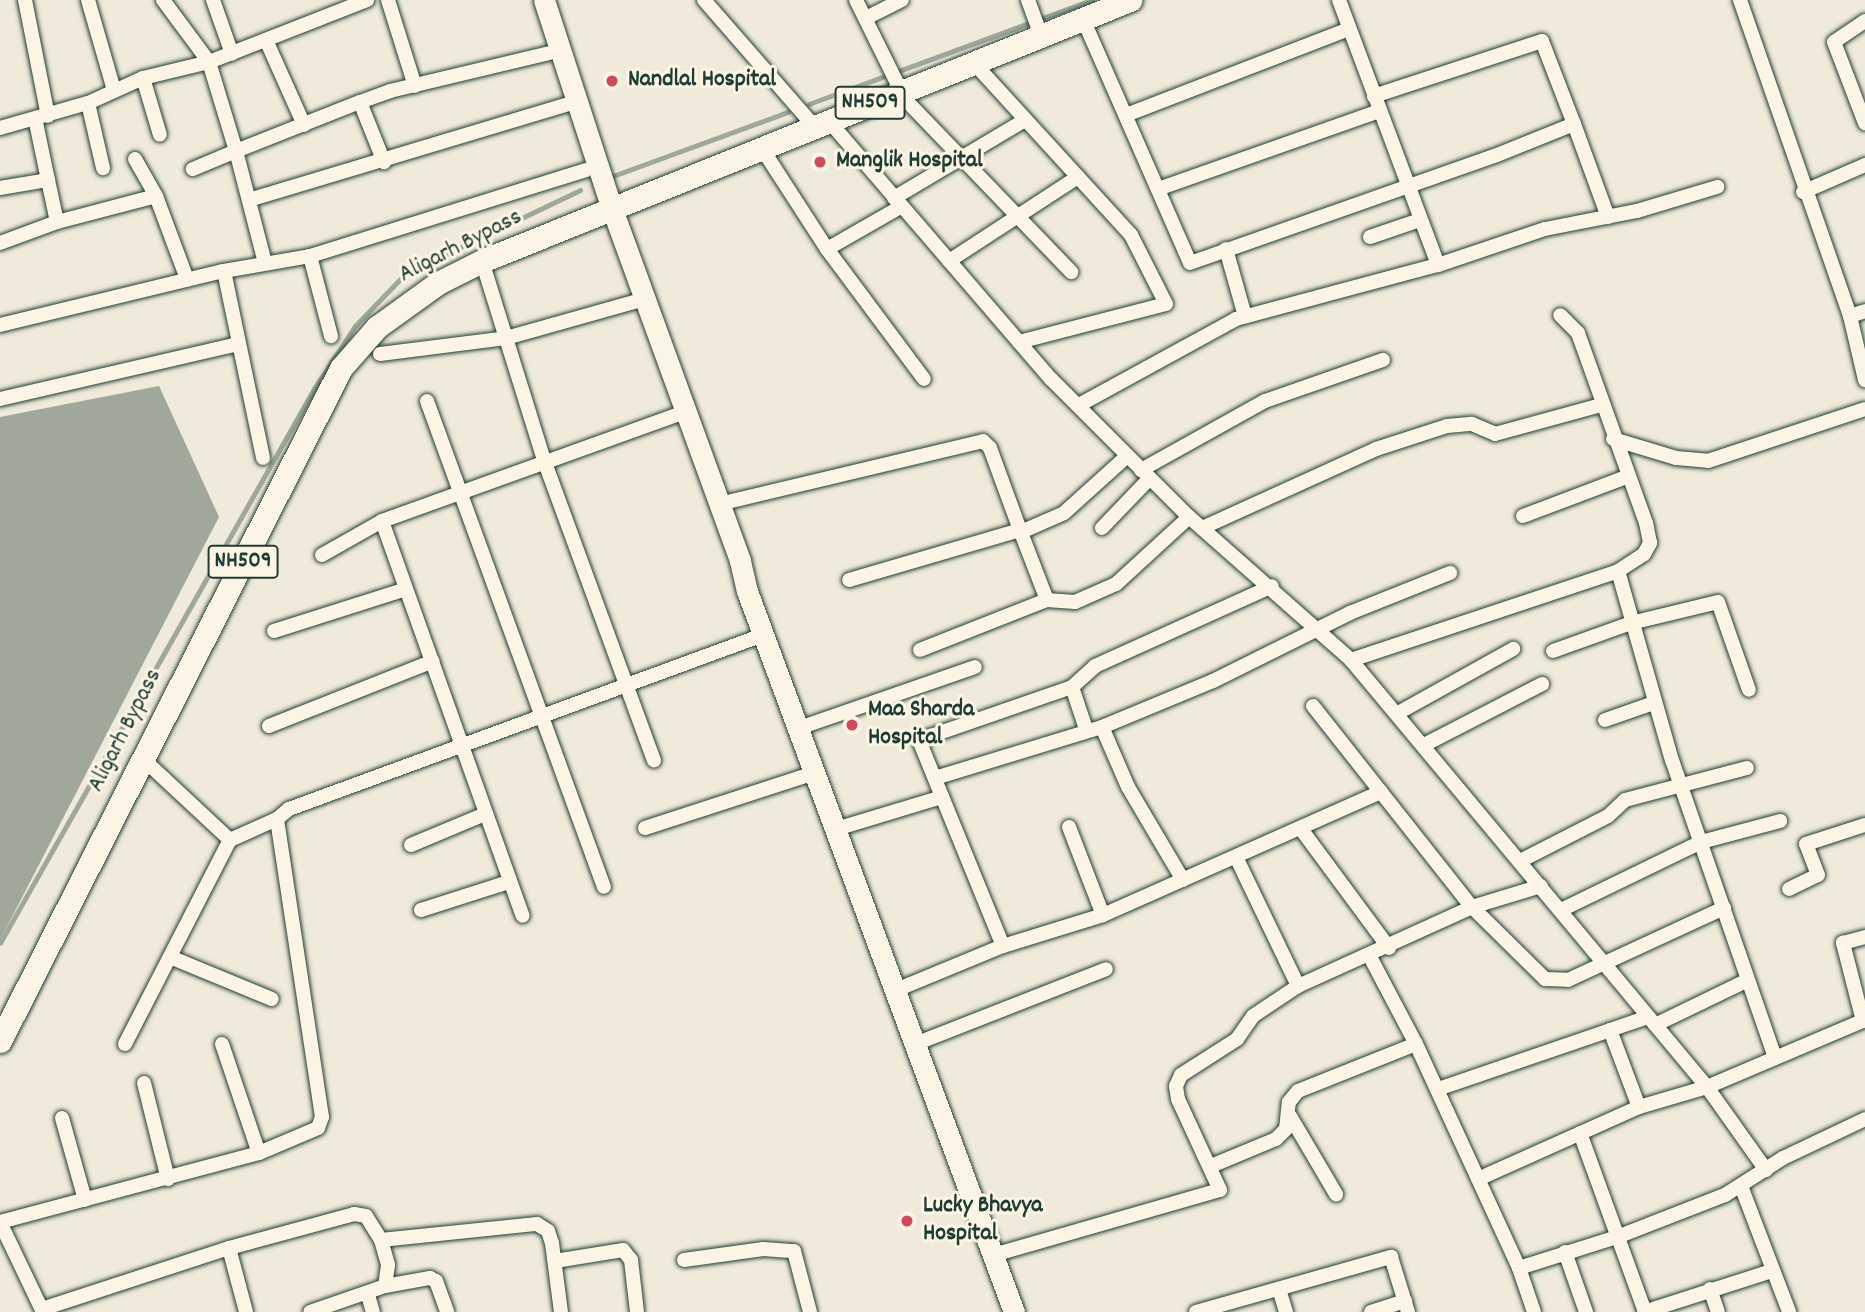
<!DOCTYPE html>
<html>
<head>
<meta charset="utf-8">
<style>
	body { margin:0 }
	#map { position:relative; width:1865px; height:1312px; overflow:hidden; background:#efeada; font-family:Dekko,sans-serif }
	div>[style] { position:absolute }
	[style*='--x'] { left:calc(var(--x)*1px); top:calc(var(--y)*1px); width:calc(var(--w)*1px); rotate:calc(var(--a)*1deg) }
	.water>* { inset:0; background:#9fa89a }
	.stream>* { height:4.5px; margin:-2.25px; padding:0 2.25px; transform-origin:2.25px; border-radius:2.25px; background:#9fa89a }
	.roads { filter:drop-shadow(0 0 2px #1f3d34) drop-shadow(0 0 2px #1f3d34) }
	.minor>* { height:14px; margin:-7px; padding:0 7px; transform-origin:7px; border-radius:7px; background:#fcf5e5 }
	.primary>* { height:21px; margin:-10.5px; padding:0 10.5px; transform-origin:10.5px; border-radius:10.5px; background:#fcf5e5 }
	.trunk>* { height:23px; margin:-11.5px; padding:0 11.5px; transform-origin:11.5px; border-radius:11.5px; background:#fcf5e5 }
	.dots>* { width:19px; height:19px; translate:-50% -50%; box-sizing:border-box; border:4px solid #fcf5e5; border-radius:50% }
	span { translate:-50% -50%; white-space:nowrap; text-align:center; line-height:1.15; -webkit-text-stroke:6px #fcf5e5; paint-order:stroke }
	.shield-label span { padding:2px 5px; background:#fcf5e5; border:2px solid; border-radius:5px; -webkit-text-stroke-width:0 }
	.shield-label { font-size:23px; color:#1f3d34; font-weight:700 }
	.poi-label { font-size:24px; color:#1f3d34; font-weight:700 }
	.left { translate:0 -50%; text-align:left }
	.street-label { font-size:24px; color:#1f3d34 }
</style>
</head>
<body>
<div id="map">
	<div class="water">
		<i style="clip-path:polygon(159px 386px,219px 517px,0 940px,0 417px)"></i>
	</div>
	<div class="stream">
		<i style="--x:809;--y:104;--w:301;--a:-20.2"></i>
		<i style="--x:613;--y:176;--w:186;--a:-20.1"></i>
		<i style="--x:0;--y:943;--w:637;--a:-60.46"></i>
		<i style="--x:314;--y:389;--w:75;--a:-56.9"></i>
		<i style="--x:355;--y:326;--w:72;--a:-46.1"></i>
		<i style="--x:405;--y:274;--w:194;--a:-25.6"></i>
	</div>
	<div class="roads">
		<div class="minor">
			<i style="--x:25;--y:0;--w:118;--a:78.8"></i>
			<i style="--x:88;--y:0;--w:94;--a:73.9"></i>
			<i style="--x:163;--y:0;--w:77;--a:53.4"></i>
			<i style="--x:209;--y:62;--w:93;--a:73.1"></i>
			<i style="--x:236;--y:151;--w:47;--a:157.3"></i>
			<i style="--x:213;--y:0;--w:57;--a:70.6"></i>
			<i style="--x:388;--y:0;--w:90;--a:72.6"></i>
			<i style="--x:704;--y:0;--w:167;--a:48.9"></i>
			<i style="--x:856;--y:0;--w:102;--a:63.7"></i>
			<i style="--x:1028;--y:0;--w:37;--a:70"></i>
			<i style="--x:1339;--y:0;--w:283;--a:69.5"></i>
			<i style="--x:1438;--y:265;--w:113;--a:-18.6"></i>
			<i style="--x:1545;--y:229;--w:94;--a:-11.1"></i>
			<i style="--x:1637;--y:211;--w:84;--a:-16.7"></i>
			<i style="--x:1740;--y:0;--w:335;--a:70.8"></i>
			<i style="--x:1850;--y:316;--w:66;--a:76.8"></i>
			<i style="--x:866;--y:18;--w:40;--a:-26.6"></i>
			<i style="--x:1083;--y:19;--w:266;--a:66.3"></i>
			<i style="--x:1190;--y:263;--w:325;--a:-19.4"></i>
			<i style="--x:1497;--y:155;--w:83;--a:-21.9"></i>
			<i style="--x:1574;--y:124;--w:89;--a:-111.1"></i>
			<i style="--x:1542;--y:41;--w:177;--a:161.9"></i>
			<i style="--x:1865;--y:21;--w:37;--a:146"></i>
			<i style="--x:1834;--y:42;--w:87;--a:69.1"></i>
			<i style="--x:266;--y:40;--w:93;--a:65.9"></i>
			<i style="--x:973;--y:62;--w:234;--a:47.6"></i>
			<i style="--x:1131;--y:235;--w:77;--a:63.1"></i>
			<i style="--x:1166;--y:304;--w:152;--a:165.5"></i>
			<i style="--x:143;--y:78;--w:59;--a:73.4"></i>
			<i style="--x:898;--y:92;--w:250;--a:46.1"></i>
			<i style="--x:360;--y:102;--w:32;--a:-20"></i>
			<i style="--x:390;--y:91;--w:163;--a:-13.4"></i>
			<i style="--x:88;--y:103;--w:67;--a:77"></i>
			<i style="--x:1126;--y:115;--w:239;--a:-21.1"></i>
			<i style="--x:828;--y:120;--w:342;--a:49.3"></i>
			<i style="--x:1051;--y:379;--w:195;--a:45"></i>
			<i style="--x:1189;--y:517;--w:216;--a:41.4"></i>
			<i style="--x:1351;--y:660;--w:556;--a:50.18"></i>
			<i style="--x:1707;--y:1087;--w:102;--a:54.6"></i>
			<i style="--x:1574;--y:124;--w:99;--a:69.9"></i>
			<i style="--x:0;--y:128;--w:91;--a:-15.9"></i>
			<i style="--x:88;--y:103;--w:60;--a:-24.4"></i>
			<i style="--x:143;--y:78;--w:68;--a:-13.6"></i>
			<i style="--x:209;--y:62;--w:170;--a:-21.4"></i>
			<i style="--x:761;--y:147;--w:121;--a:57.1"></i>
			<i style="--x:827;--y:249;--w:162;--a:53.3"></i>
			<i style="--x:135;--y:159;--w:43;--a:60.4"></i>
			<i style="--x:48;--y:180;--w:43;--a:77.9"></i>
			<i style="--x:0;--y:188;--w:49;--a:-9.5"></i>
			<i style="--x:48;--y:180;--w:63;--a:-101.8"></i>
			<i style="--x:1158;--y:189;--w:235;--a:-19.4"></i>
			<i style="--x:1803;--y:192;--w:68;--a:-23.5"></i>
			<i style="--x:894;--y:198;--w:152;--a:-30.8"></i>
			<i style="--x:252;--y:199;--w:328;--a:-16.7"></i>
			<i style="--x:1370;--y:237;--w:53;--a:-18.8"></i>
			<i style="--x:0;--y:243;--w:61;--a:-20.2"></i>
			<i style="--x:57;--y:222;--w:102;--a:-14.7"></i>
			<i style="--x:156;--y:196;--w:89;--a:69.5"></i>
			<i style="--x:827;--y:249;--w:86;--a:-29.8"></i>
			<i style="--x:1226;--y:249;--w:70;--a:74.2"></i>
			<i style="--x:310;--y:256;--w:83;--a:75.3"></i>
			<i style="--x:482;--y:261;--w:208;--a:72.7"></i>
			<i style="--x:544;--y:460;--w:320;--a:69.9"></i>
			<i style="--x:949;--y:261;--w:154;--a:-33.1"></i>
			<i style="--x:265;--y:263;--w:116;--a:-104.5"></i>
			<i style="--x:236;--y:151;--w:133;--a:-21.6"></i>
			<i style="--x:360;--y:102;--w:65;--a:68.2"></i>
			<i style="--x:224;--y:271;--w:191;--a:78.2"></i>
			<i style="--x:1850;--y:316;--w:16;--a:-18"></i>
			<i style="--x:0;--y:325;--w:230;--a:-13.6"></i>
			<i style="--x:224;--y:271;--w:87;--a:-9.9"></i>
			<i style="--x:310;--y:256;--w:289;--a:-17.3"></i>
			<i style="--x:380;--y:354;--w:127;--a:-7.2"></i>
			<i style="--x:506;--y:338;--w:133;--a:-15.7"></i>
			<i style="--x:0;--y:399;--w:245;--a:-13"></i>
			<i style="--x:427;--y:401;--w:517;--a:69.99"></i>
			<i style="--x:1079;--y:405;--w:179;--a:-28.7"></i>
			<i style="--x:1236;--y:319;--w:209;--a:-15"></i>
			<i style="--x:1613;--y:439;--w:66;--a:16.8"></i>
			<i style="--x:1676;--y:458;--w:32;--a:5"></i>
			<i style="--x:1708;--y:461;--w:165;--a:-18.3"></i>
			<i style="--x:1141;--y:470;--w:142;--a:-29.1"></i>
			<i style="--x:1265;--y:401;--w:125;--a:-19.2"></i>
			<i style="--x:719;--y:504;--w:271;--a:-13.4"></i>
			<i style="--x:983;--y:441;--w:10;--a:45"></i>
			<i style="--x:990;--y:448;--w:87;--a:69.9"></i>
			<i style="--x:1020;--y:530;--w:178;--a:163.7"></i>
			<i style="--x:1523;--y:516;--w:110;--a:-20.7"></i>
			<i style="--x:382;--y:521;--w:419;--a:70.4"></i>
			<i style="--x:1102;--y:528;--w:68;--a:-46.2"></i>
			<i style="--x:1202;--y:528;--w:191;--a:-24.4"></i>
			<i style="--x:1376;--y:449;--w:75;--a:-17.9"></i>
			<i style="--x:1447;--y:426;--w:25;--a:-5"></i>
			<i style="--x:1472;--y:424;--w:25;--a:23"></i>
			<i style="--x:1495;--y:434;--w:110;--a:-15.3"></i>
			<i style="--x:1020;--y:530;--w:75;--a:68.9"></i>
			<i style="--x:1047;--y:600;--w:28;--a:4"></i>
			<i style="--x:1075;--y:602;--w:45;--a:-23.7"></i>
			<i style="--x:1116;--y:584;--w:99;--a:-42.5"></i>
			<i style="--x:1021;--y:532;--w:47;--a:-23.8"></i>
			<i style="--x:1064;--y:513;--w:84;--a:-42.1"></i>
			<i style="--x:322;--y:555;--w:69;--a:-29.5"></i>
			<i style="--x:382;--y:521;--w:313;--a:-19.8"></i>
			<i style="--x:1618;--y:571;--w:197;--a:74.1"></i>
			<i style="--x:1672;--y:760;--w:315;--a:70.9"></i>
			<i style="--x:274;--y:631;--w:135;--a:-17.6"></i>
			<i style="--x:920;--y:650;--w:136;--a:-21.5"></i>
			<i style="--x:1553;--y:651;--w:83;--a:-19.7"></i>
			<i style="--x:1631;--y:623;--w:89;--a:-13.6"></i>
			<i style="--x:1718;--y:602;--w:93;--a:70.6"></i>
			<i style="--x:1351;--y:660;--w:281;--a:-18.4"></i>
			<i style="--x:1618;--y:571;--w:31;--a:-33"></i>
			<i style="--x:1644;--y:554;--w:13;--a:-61"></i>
			<i style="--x:1650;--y:543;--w:20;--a:-101"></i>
			<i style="--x:1646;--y:523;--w:202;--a:-109.7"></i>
			<i style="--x:1578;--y:333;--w:25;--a:-135"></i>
			<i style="--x:1072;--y:687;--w:44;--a:71.6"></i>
			<i style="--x:1313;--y:706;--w:256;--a:51.7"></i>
			<i style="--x:1472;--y:907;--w:103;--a:44.6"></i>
			<i style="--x:1545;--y:979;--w:23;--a:2"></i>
			<i style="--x:1568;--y:980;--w:172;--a:-24.8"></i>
			<i style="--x:1398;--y:713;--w:132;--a:-29.1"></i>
			<i style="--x:1605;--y:720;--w:52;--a:-19.1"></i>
			<i style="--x:269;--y:726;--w:176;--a:-21.6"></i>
			<i style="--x:799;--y:728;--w:186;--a:-19.1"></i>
			<i style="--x:1424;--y:745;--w:133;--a:-27.3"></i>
			<i style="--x:935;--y:778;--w:175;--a:-17"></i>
			<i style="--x:1069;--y:827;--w:94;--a:68.9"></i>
			<i style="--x:645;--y:828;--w:178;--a:-18"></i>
			<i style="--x:836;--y:829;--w:111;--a:-16.8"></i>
			<i style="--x:1301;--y:829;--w:148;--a:53.5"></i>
			<i style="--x:230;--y:840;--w:51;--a:-24.1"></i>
			<i style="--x:411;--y:845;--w:80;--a:-22.7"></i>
			<i style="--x:1237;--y:859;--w:141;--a:64.3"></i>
			<i style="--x:1520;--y:861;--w:99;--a:-27.1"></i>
			<i style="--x:1608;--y:816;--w:23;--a:-43"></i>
			<i style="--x:1625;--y:800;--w:126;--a:-14.7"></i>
			<i style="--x:1183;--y:880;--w:108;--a:-120.6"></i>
			<i style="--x:1128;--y:787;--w:65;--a:-113.4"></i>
			<i style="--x:1102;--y:727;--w:120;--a:-22.5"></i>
			<i style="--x:1213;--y:681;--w:153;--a:-26.4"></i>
			<i style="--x:1350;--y:613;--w:108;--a:-21.8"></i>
			<i style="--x:1789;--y:889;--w:32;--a:-26"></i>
			<i style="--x:1818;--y:875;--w:33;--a:-111"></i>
			<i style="--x:1806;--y:844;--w:62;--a:-17.9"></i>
			<i style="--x:421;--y:910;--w:92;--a:-17.7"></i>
			<i style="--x:1561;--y:910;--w:156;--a:-25.9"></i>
			<i style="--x:1701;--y:842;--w:82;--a:-14.9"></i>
			<i style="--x:1003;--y:946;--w:222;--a:-112.2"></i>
			<i style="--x:919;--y:740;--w:162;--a:-19.1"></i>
			<i style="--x:1072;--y:687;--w:31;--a:-42"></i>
			<i style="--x:1095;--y:666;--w:194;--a:-24.3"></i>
			<i style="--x:170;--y:957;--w:110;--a:22.4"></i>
			<i style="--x:896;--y:990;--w:116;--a:-22.4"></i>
			<i style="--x:1003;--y:946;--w:105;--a:-17.2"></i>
			<i style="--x:1103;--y:915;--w:304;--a:-23.9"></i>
			<i style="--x:1863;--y:1021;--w:81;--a:-104.4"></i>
			<i style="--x:1843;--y:943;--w:23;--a:-15"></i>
			<i style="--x:1655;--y:1025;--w:103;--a:-25.8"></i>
			<i style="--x:1610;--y:1030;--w:39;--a:-19"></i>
			<i style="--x:125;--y:1044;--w:229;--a:-62.8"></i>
			<i style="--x:230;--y:840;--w:120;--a:-137"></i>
			<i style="--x:222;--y:1044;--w:115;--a:71.3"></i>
			<i style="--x:915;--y:1044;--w:205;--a:-21.4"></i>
			<i style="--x:1416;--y:1044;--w:247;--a:65.3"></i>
			<i style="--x:1519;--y:1268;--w:46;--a:71.2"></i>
			<i style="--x:144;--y:1083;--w:99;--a:76"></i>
			<i style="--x:1438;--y:1089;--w:182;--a:-18.9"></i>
			<i style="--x:1610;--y:1030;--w:82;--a:69.4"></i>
			<i style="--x:1290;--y:1116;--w:91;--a:59.5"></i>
			<i style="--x:62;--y:1118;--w:85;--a:74.3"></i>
			<i style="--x:1580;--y:1133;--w:190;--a:70"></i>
			<i style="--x:1211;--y:1166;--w:70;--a:-22.6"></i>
			<i style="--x:1276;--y:1139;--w:14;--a:-45"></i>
			<i style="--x:1286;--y:1129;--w:27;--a:-84"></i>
			<i style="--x:1289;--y:1102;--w:14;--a:-51"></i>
			<i style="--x:1298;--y:1091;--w:127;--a:-21.7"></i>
			<i style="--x:1416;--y:1044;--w:101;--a:-117.8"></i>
			<i style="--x:1478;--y:1179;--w:176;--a:-24.1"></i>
			<i style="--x:1639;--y:1107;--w:71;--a:-16.4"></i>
			<i style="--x:1707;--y:1087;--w:172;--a:-23"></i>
			<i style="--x:1741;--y:1186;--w:135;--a:69.1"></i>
			<i style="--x:0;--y:1222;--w:268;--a:-14.9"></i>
			<i style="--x:259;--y:1153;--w:64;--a:-23"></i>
			<i style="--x:318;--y:1128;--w:12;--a:-70"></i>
			<i style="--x:322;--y:1117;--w:301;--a:-98.6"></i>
			<i style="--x:277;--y:819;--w:16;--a:-40"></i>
			<i style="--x:289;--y:809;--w:505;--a:-20.16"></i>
			<i style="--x:0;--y:1222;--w:100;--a:64.5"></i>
			<i style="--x:381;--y:1240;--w:157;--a:-5.9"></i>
			<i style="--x:537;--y:1224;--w:13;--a:32"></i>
			<i style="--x:548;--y:1231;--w:13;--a:72"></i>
			<i style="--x:552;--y:1243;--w:70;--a:82.6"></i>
			<i style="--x:229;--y:1248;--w:66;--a:75.1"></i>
			<i style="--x:1565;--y:1252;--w:64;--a:70.7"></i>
			<i style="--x:993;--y:1255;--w:236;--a:-16"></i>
			<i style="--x:1220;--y:1190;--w:100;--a:-114.8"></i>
			<i style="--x:1178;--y:1099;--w:13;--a:-99"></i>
			<i style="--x:1176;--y:1086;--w:12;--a:-66"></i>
			<i style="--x:1181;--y:1075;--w:67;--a:-32.7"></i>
			<i style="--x:1237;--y:1039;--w:28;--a:-55"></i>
			<i style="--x:1253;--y:1016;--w:54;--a:-33.7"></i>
			<i style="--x:1298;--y:986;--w:191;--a:-24.4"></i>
			<i style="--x:1472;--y:907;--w:72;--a:-16.9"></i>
			<i style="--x:684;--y:1260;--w:80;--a:-7.9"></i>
			<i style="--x:763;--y:1249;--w:31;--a:4"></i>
			<i style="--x:794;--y:1251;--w:63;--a:75.3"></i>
			<i style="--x:555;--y:1261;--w:69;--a:-9.2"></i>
			<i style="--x:623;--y:1250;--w:13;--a:51"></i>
			<i style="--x:631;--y:1260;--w:52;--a:83.4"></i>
			<i style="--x:1519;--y:1268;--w:103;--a:-17.6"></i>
			<i style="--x:1617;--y:1237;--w:116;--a:-21.3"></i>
			<i style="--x:1725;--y:1195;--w:69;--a:-32.5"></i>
			<i style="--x:1783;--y:1158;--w:91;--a:-25.4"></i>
			<i style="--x:385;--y:1286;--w:46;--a:-10.1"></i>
			<i style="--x:430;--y:1278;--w:7;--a:27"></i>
			<i style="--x:436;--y:1281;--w:33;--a:70"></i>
			<i style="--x:1279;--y:1289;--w:24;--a:73"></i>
			<i style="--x:1710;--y:1289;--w:24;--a:71"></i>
			<i style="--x:368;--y:1295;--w:18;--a:74"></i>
			<i style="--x:42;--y:1309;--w:197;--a:-18.1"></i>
			<i style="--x:229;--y:1248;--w:130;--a:-15.2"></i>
			<i style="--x:354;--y:1214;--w:12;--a:9"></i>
			<i style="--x:366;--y:1216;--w:28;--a:58"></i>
			<i style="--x:381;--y:1240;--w:26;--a:74"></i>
			<i style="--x:388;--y:1265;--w:21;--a:98"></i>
			<i style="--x:385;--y:1286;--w:79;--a:160.9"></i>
			<i style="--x:1196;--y:1312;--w:203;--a:-15.8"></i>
			<i style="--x:1391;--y:1257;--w:58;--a:72.8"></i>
			<i style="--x:1371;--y:1312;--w:36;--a:-18"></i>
			<i style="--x:1644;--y:1312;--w:134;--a:-17.8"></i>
		</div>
		<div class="primary">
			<i style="--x:544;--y:0;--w:217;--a:72"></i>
			<i style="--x:611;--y:206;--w:378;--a:70"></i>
			<i style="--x:740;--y:561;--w:31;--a:77"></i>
			<i style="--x:747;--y:591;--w:769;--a:69.68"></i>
		</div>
		<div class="trunk">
			<i style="--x:0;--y:1041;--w:754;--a:-63.13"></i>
			<i style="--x:341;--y:368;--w:55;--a:-48.7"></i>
			<i style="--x:377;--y:327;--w:75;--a:-35.8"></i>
			<i style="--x:438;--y:283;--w:49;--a:-26.6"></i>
			<i style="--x:482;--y:261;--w:699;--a:-21.94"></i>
		</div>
	</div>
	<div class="dots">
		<i style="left:612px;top:81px;background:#d1495b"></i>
		<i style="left:820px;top:162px;background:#d1495b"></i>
		<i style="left:852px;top:725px;background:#d1495b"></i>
		<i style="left:907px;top:1221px;background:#d1495b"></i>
	</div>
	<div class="shield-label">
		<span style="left:870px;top:103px">NH509</span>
		<span style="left:243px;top:562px">NH509</span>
	</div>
	<div class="poi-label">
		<span class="left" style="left:628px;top:81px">Nandlal Hospital</span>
		<span class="left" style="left:836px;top:162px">Manglik Hospital</span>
		<span class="left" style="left:868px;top:725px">Maa Sharda<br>Hospital</span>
		<span class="left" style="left:923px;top:1221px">Lucky Bhavya<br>Hospital</span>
	</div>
	<div class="street-label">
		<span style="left:461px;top:247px;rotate:-27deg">Aligarh Bypass</span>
		<span style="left:126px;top:731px;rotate:-63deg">Aligarh Bypass</span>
	</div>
</div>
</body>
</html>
